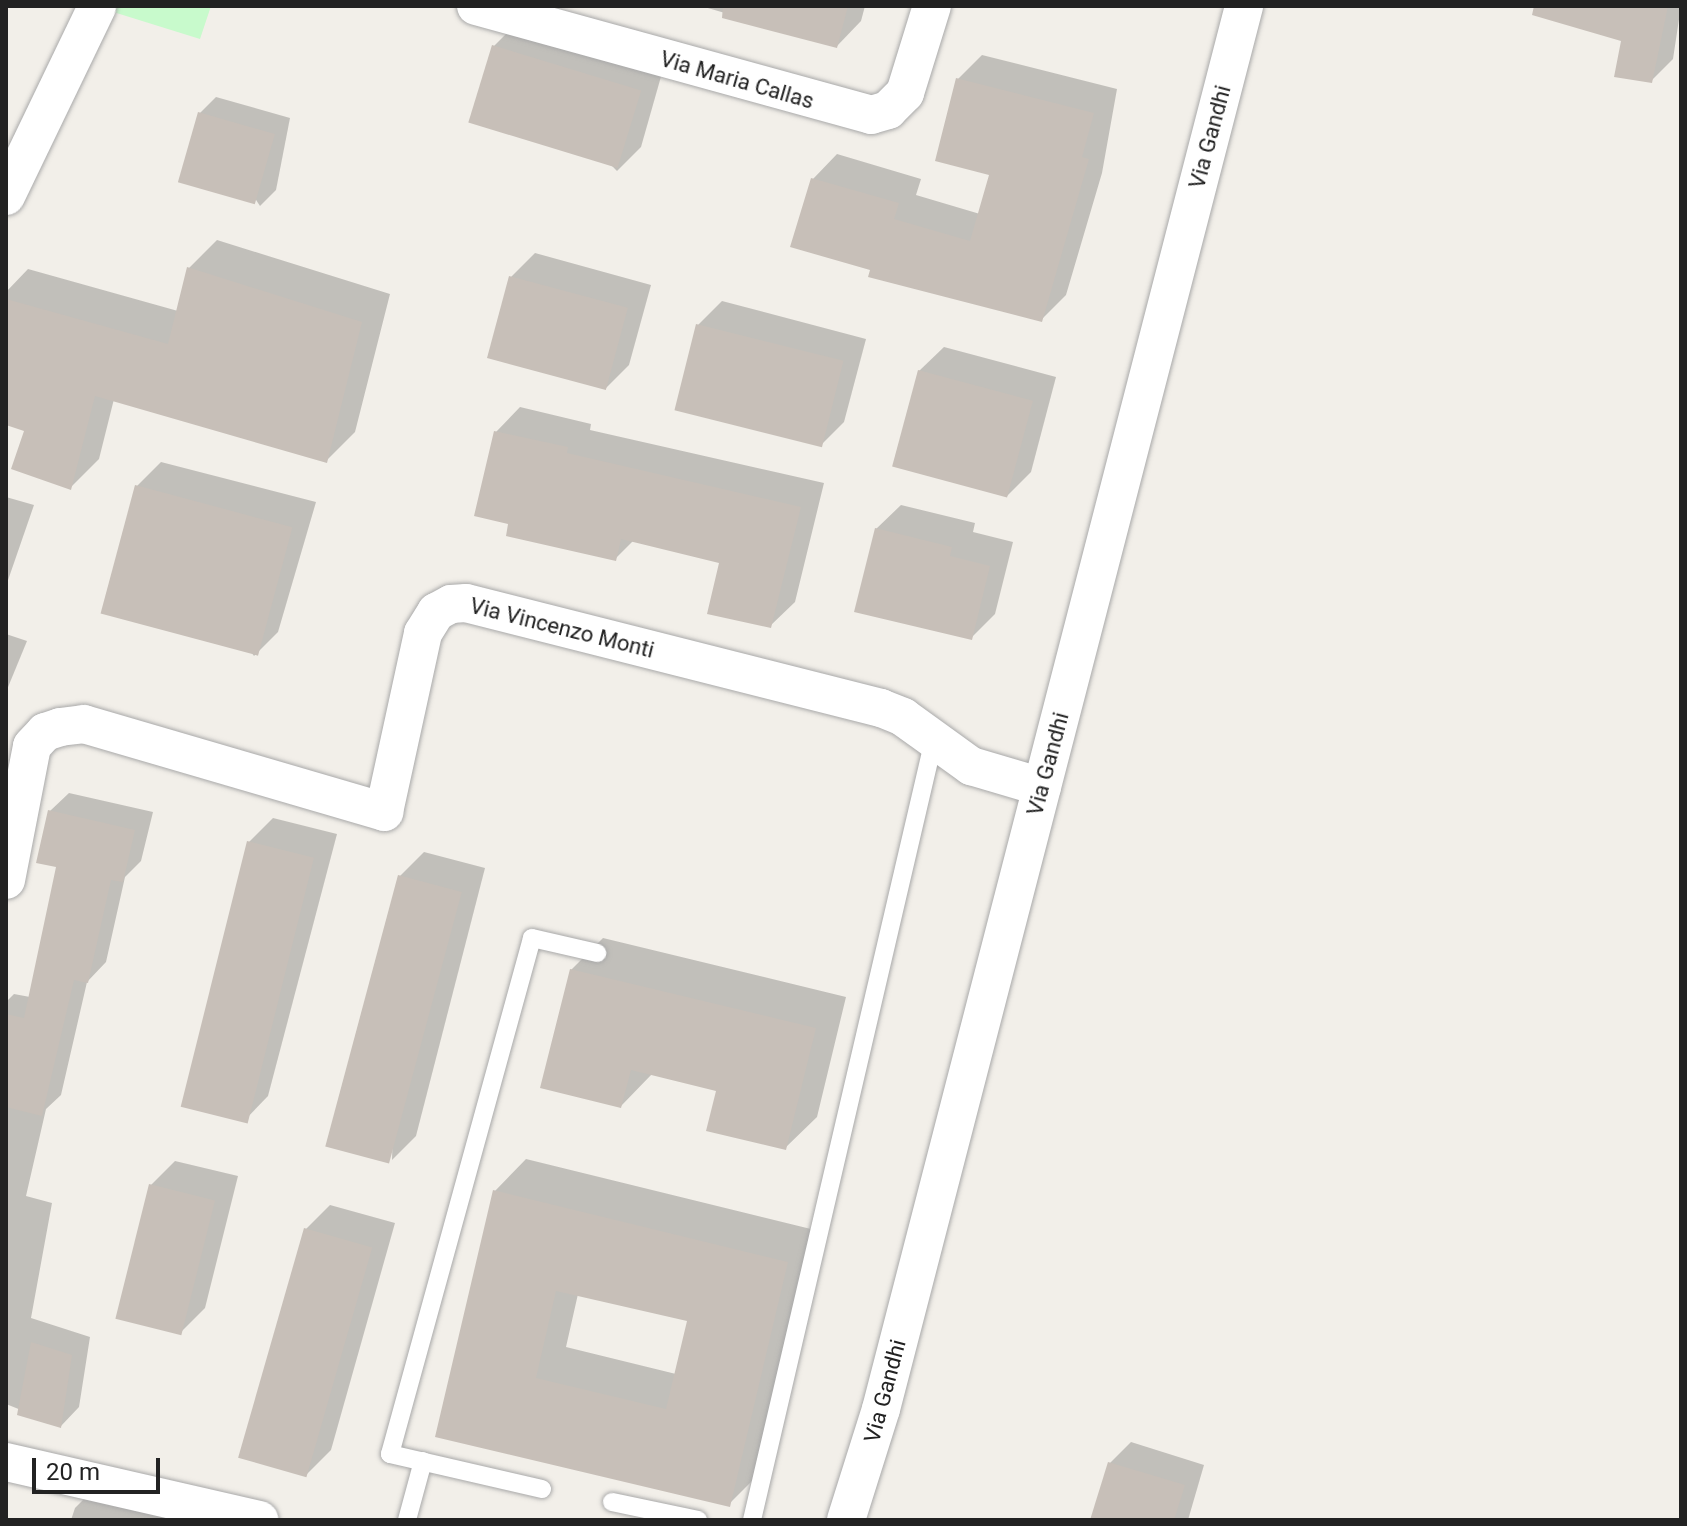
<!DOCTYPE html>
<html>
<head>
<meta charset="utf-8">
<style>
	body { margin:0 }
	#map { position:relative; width:1687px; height:1526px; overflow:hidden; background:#f2efe9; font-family:Roboto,sans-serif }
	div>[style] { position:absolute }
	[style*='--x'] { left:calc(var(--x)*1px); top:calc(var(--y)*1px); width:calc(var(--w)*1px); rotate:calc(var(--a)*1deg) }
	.park>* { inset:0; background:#c8facc }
	.shadow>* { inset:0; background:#0003 }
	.building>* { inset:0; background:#c7bfb8; transform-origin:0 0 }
	.roads { filter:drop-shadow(0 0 2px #a9a9a9) drop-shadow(0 0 2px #a9a9a9) }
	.service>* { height:18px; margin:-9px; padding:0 9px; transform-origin:9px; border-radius:9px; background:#fff }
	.minor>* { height:38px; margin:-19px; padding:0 19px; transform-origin:19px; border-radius:19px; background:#fff }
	span { translate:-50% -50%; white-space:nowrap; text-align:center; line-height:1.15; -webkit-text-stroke:6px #fff; paint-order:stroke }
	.street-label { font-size:22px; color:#222 }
	.frame { position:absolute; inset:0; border:8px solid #222; pointer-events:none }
	.scale { position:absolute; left:32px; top:1458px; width:128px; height:36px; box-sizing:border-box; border:4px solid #222; border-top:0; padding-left:10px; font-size:24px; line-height:28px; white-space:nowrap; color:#222; -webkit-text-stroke:6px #fff; paint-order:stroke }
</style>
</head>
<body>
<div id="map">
	<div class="park">
		<i style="clip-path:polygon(94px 6px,211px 6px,200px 39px)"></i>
	</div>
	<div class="shadow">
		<i style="clip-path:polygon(701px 6px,865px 6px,861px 21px,837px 46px)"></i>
		<i style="clip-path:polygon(1534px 6px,1681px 6px,1673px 59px,1651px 81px,1623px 40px)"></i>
		<i style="clip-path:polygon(518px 22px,664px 66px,641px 147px,617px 171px,494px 46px)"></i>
		<i style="clip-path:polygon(982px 55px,1117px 89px,1102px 173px,1066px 295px,1042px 319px,872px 268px,813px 179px,837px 154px,921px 179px,916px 195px,980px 214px,991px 174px,958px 79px)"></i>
		<i style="clip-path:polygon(216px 97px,290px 118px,276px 190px,260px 206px,200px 113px)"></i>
		<i style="clip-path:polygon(217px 240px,390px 294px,355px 432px,326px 461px,114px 399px,99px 459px,70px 488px,27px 429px,6px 423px,6px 292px,28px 269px,178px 311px,189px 268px)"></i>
		<i style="clip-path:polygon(535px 253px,651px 285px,629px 365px,605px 389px,511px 277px)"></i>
		<i style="clip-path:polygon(722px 301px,866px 339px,844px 422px,820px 446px,698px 325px)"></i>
		<i style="clip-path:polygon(944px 347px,1056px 377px,1031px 472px,1007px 496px,919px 371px)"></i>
		<i style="clip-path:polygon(520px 407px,591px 424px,590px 430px,824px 483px,795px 602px,770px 626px,722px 561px,634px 540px,615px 559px,511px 523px,496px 432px)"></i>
		<i style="clip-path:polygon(161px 462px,316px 502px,278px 632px,254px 656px,137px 486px)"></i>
		<i style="clip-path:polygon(6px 497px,34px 505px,6px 586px)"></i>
		<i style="clip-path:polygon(901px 505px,975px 523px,973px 532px,1013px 542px,995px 614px,971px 638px,876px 529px)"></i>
		<i style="clip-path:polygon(6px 634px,27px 641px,6px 692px)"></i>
		<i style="clip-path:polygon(69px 793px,153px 812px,141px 861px,125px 877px,106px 962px,87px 982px,61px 1095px,46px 1109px,26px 1196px,52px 1203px,31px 1318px,90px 1337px,79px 1407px,61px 1426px,6px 1404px,6px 1002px,14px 994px,30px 997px,59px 866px,50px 811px)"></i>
		<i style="clip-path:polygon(273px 818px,337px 834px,268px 1096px,244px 1121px,249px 842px)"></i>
		<i style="clip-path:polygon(424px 852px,485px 868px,416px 1136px,392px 1160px,400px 876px)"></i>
		<i style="clip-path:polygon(603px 938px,846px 997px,817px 1117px,785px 1148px,718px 1089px,653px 1073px,621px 1106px,571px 970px)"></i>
		<i style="clip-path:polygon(evenodd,526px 1159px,819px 1231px,760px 1473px,729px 1504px,437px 1436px,495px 1191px,526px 1159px,578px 1294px,689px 1320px,676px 1374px,566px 1347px,578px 1294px)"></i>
		<i style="clip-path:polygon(175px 1161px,238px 1176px,205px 1308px,180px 1333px,151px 1185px)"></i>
		<i style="clip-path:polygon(330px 1205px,395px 1223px,331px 1450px,307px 1474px,306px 1229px)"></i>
		<i style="clip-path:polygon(1131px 1442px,1204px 1465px,1188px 1520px,1092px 1520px,1110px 1463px)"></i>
		<i style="clip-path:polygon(99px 1484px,190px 1520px,71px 1520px,75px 1508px)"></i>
	</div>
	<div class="building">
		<i style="clip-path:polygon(723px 6px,848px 6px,837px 48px,722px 18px)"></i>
		<i style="clip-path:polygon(1534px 6px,1668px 6px,1652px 83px,1614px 77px,1621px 41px,1532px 15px)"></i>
		<i style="left:492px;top:45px;width:156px;height:81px;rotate:17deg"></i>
		<i style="clip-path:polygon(956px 78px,1094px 113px,1082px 157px,1089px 159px,1042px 322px,868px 277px,870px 270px,790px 247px,811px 178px,899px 203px,894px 219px,970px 241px,989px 175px,935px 161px)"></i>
		<i style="left:198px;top:112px;width:80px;height:73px;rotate:16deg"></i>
		<i style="clip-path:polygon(187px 267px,362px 322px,327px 463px,95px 396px,71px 490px,11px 469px,24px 431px,6px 425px,6px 299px,168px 344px)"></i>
		<i style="left:509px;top:276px;width:123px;height:85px;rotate:15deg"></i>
		<i style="left:696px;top:324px;width:152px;height:89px;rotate:14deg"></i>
		<i style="left:918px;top:370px;width:119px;height:100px;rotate:15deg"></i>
		<i style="clip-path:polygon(494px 431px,568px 447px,567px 453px,801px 507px,771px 628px,707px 614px,719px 563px,621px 539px,616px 561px,506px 536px,508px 524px,474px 516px)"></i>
		<i style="left:135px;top:485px;width:163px;height:133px;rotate:15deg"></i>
		<i style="clip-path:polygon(875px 528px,952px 547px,950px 556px,990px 566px,972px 640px,854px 612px)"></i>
		<i style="clip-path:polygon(48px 810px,135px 830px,123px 882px,111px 880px,88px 983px,74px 980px,42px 1116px,6px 1107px,6px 1014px,24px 1018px,56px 867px,36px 863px)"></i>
		<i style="left:247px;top:841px;width:69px;height:274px;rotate:14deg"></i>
		<i style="left:398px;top:875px;width:66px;height:281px;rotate:15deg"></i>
		<i style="clip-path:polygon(570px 969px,816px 1028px,786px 1150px,706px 1131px,716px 1091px,631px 1070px,621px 1108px,540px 1088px)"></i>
		<i style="left:149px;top:1184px;width:68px;height:139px;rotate:14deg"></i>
		<i style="clip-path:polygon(evenodd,493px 1190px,788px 1262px,730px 1507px,435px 1437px,493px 1190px,556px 1291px,687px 1321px,666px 1409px,536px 1378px,556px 1291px)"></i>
		<i style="left:304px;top:1228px;width:71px;height:239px;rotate:16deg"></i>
		<i style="clip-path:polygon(31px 1342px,72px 1355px,61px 1428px,17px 1415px)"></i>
		<i style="clip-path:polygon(1108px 1462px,1185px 1485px,1174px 1520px,1090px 1520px)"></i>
	</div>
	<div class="roads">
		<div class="service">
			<i style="--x:542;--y:1489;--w:156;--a:-167"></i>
			<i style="--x:390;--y:1454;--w:535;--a:-74.61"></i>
			<i style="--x:532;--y:938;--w:67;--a:13"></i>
			<i style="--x:612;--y:1502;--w:88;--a:11.8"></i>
			<i style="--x:407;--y:1520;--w:61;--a:-74.8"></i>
			<i style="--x:752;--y:1520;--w:802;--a:-76.88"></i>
		</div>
		<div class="minor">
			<i style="--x:476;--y:6;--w:410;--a:15.4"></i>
			<i style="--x:871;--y:115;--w:18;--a:-16"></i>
			<i style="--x:888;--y:110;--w:24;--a:-45"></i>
			<i style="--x:905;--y:93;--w:91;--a:-72.8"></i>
			<i style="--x:6;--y:196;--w:210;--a:-64.3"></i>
			<i style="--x:6;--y:880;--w:136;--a:-79"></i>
			<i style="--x:32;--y:746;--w:19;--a:-47"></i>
			<i style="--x:45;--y:732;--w:16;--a:-18"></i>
			<i style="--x:60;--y:727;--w:24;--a:-7"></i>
			<i style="--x:84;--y:724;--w:313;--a:16.3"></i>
			<i style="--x:384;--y:812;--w:183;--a:-77.7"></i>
			<i style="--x:423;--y:633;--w:25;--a:-58"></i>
			<i style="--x:436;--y:612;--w:17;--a:-28"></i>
			<i style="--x:451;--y:604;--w:15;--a:-4"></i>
			<i style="--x:466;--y:603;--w:428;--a:14.2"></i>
			<i style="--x:881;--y:708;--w:24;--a:22"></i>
			<i style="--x:903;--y:717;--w:84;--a:35.8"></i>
			<i style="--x:971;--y:766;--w:74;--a:16.5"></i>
			<i style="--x:6;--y:1462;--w:260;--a:12.9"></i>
			<i style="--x:846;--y:1520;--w:116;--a:-72.5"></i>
			<i style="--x:881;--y:1409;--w:1449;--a:-75.49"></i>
		</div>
	</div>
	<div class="street-label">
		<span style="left:737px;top:80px;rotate:16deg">Via Maria Callas</span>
		<span style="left:1210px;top:137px;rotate:-75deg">Via Gandhi</span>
		<span style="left:562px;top:628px;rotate:14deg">Via Vincenzo Monti</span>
		<span style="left:1048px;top:764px;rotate:-75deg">Via Gandhi</span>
		<span style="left:885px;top:1391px;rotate:-75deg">Via Gandhi</span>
	</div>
	<div class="frame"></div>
	<div class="scale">20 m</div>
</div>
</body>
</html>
